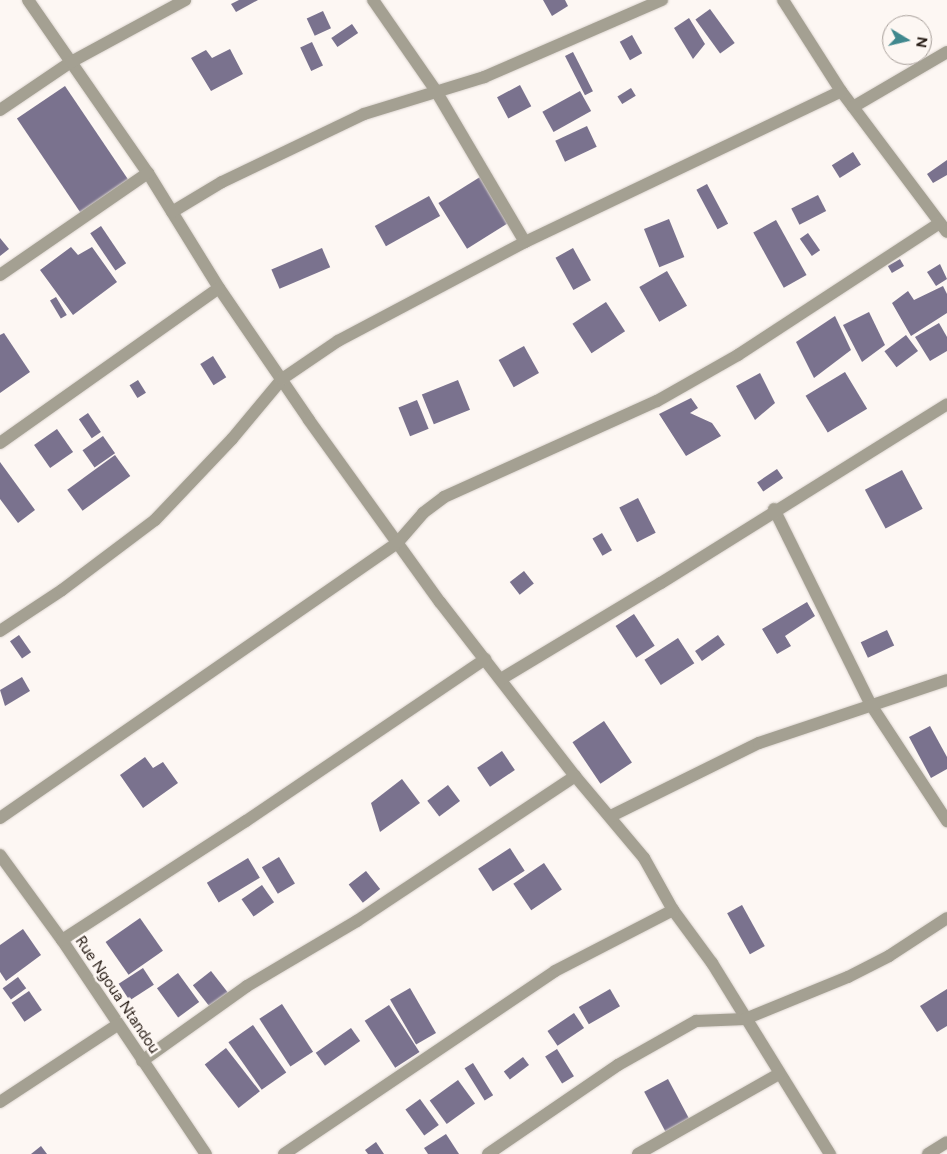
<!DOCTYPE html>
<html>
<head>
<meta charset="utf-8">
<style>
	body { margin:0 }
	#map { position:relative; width:947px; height:1154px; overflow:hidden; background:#fdf7f3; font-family:Figtree,sans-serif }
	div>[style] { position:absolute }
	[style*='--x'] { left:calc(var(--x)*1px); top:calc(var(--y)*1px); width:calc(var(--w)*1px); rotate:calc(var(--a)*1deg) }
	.building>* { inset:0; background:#7a728e; transform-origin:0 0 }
	.roads { filter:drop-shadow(0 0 1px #dbd4cf) drop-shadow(0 0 1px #dbd4cf) }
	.minor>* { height:12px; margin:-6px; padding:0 6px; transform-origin:6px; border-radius:6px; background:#a4a092 }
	span { translate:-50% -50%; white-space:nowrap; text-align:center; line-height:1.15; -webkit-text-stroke:5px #fdf7f3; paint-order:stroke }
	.street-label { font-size:15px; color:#271c15 }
	.north { position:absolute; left:882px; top:15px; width:50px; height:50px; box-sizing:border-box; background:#fdf7f3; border:1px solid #a79f9a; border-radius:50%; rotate:99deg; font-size:14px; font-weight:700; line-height:20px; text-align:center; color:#271c15 }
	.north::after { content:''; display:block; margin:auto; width:18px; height:22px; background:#40888e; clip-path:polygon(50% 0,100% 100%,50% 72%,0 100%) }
</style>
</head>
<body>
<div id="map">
	<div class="building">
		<i style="clip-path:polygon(239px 0,258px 0,236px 12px,231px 4px)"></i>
		<i style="clip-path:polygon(543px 0,565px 0,568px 6px,552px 16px)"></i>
		<i style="left:710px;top:9px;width:42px;height:18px;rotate:54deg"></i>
		<i style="left:323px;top:11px;width:19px;height:18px;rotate:65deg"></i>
		<i style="clip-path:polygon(689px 18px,705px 44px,693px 59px,674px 28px)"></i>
		<i style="left:352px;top:24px;width:11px;height:25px;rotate:56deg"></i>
		<i style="left:632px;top:35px;width:21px;height:14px;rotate:61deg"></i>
		<i style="left:312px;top:42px;width:26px;height:13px;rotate:65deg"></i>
		<i style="clip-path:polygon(230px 49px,243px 74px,211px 91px,191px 58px,206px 50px,212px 58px)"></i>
		<i style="left:573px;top:52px;width:44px;height:9px;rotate:63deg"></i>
		<i style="left:520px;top:85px;width:24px;height:26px;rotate:62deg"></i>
		<i style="left:65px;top:86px;width:115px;height:58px;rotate:56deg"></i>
		<i style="left:631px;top:88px;width:9px;height:16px;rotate:58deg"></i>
		<i style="left:580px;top:91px;width:23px;height:43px;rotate:61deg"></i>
		<i style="left:587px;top:126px;width:23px;height:35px;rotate:65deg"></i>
		<i style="left:853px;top:152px;width:15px;height:25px;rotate:58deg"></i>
		<i style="clip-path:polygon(947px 160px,947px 175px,933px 183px,927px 174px)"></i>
		<i style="left:480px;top:177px;width:54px;height:49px;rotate:58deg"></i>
		<i style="left:707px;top:184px;width:45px;height:12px;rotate:62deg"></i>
		<i style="left:818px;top:195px;width:18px;height:30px;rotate:63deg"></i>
		<i style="left:429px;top:196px;width:23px;height:62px;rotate:61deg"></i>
		<i style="left:669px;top:219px;width:41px;height:27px;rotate:68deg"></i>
		<i style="left:776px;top:220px;width:63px;height:26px;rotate:61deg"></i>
		<i style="left:101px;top:226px;width:45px;height:13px;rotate:56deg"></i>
		<i style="left:808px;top:233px;width:21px;height:10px;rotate:55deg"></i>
		<i style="clip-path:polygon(0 238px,9px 249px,0 256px)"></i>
		<i style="clip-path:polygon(71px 247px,78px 255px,92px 247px,117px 282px,73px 315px,40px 270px)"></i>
		<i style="left:322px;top:248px;width:21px;height:55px;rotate:67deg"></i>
		<i style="left:573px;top:248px;width:37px;height:20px;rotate:61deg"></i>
		<i style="left:900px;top:259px;width:8px;height:14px;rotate:60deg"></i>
		<i style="clip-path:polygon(940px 264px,947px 279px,936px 286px,927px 272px)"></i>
		<i style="left:667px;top:271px;width:40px;height:32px;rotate:60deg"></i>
		<i style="clip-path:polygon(943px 286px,947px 294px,947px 313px,911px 336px,892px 303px,908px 291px,914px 300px)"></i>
		<i style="left:56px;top:297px;width:21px;height:7px;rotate:59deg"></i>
		<i style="left:606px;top:302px;width:35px;height:40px;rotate:57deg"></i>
		<i style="clip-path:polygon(869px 312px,885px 345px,862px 362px,843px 325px)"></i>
		<i style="clip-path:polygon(835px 316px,851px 350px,814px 378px,796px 342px)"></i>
		<i style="clip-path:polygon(939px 323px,947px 337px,947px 351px,930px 361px,915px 337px)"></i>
		<i style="clip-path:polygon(4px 333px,30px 372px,0 393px,0 335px)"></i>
		<i style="left:906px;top:335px;width:20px;height:27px;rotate:53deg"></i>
		<i style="left:524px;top:346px;width:31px;height:29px;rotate:61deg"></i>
		<i style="left:213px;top:356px;width:25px;height:15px;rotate:58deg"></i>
		<i style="left:845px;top:372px;width:43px;height:46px;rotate:59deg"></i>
		<i style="clip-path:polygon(760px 373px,775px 403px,755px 420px,736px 386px)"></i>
		<i style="left:138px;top:380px;width:15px;height:10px;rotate:58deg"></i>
		<i style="left:458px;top:380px;width:32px;height:39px;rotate:68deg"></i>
		<i style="clip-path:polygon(691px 398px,698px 408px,690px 413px,712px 423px,721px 436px,686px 456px,659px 414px)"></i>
		<i style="left:417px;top:400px;width:31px;height:20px;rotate:68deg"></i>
		<i style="left:88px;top:413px;width:23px;height:11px;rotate:56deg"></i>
		<i style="left:57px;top:429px;width:28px;height:28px;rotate:55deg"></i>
		<i style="left:103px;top:436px;width:21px;height:25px;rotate:55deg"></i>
		<i style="left:115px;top:455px;width:26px;height:59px;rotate:54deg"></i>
		<i style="clip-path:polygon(0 462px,35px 510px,18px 523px,0 499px)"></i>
		<i style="left:777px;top:469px;width:11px;height:24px;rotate:56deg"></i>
		<i style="left:902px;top:470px;width:44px;height:42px;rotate:62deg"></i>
		<i style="left:638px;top:498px;width:39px;height:21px;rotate:63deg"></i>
		<i style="left:602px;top:533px;width:20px;height:11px;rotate:60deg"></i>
		<i style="left:524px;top:571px;width:16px;height:18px;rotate:52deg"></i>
		<i style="clip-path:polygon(807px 602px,815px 616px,785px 636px,791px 646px,777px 654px,762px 629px)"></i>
		<i style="left:634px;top:614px;width:38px;height:22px;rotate:57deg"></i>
		<i style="left:887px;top:630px;width:17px;height:29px;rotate:65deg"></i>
		<i style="left:19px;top:635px;width:21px;height:11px;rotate:55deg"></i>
		<i style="left:718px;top:635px;width:12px;height:28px;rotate:55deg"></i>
		<i style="left:678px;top:638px;width:30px;height:40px;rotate:57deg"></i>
		<i style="clip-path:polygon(22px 677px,30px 691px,5px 706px,0 690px)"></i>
		<i style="left:604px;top:721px;width:50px;height:38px;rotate:56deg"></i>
		<i style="clip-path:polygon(930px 726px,947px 757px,947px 769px,931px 778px,909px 737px)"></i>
		<i style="left:502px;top:751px;width:23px;height:30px;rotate:56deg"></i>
		<i style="clip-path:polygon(145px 757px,153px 768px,163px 762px,178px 783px,143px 808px,120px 775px)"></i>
		<i style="clip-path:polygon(402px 779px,420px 803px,380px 832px,371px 803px)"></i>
		<i style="left:448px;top:785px;width:20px;height:26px;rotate:53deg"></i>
		<i style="left:510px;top:848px;width:27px;height:38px;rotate:57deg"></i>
		<i style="left:279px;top:857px;width:31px;height:20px;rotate:59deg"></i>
		<i style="left:248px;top:858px;width:23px;height:48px;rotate:59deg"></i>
		<i style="left:544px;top:863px;width:32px;height:37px;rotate:56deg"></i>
		<i style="left:366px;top:871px;width:23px;height:22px;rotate:52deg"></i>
		<i style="left:262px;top:885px;width:21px;height:25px;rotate:55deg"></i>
		<i style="left:742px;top:905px;width:47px;height:17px;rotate:61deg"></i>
		<i style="left:140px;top:918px;width:40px;height:42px;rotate:55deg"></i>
		<i style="clip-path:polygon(23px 929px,41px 955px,6px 981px,0 972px,0 945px)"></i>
		<i style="left:143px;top:968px;width:20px;height:29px;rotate:57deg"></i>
		<i style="left:211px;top:971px;width:29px;height:23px;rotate:52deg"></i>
		<i style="left:178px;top:973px;width:36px;height:26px;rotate:54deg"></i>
		<i style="left:18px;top:977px;width:14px;height:19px;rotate:54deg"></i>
		<i style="left:410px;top:988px;width:52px;height:23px;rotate:60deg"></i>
		<i style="left:610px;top:989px;width:20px;height:36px;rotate:60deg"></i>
		<i style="clip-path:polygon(947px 989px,947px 1026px,937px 1032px,920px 1006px)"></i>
		<i style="left:29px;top:991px;width:23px;height:21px;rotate:56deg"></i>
		<i style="left:282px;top:1004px;width:57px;height:27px;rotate:57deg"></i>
		<i style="left:389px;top:1005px;width:56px;height:29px;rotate:57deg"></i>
		<i style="left:574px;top:1013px;width:18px;height:32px;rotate:56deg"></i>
		<i style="left:253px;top:1025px;width:58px;height:30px;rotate:55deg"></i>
		<i style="left:351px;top:1028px;width:16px;height:43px;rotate:55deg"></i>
		<i style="left:226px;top:1048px;width:55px;height:27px;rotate:52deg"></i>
		<i style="left:557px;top:1049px;width:32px;height:14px;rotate:58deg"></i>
		<i style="left:523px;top:1057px;width:10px;height:24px;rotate:53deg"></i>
		<i style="left:473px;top:1063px;width:38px;height:10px;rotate:58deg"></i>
		<i style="left:668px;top:1079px;width:54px;height:27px;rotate:62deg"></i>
		<i style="left:458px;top:1080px;width:29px;height:35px;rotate:54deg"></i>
		<i style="left:420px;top:1099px;width:32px;height:18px;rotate:54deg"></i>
		<i style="clip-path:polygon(446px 1134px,459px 1154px,428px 1154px,424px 1148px)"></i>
		<i style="clip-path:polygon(376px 1142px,384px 1154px,368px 1154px,365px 1150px)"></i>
		<i style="clip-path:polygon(41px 1146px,47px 1154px,31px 1154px)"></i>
	</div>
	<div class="roads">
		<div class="minor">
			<i style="--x:28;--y:0;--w:211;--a:55.3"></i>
			<i style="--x:148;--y:173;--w:135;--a:58.3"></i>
			<i style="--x:219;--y:288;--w:160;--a:55.7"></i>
			<i style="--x:309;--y:420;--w:224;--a:54.3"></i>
			<i style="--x:440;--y:602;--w:220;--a:52.2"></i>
			<i style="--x:575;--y:776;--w:107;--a:49.9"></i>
			<i style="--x:644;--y:858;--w:60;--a:60.9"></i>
			<i style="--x:673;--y:910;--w:66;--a:53.7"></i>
			<i style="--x:712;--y:963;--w:225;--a:58.3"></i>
			<i style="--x:373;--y:0;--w:111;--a:55.3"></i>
			<i style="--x:436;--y:91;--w:175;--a:59.5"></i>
			<i style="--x:783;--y:0;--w:108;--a:57.5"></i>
			<i style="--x:841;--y:91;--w:176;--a:53.1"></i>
			<i style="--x:853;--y:107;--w:109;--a:-30.3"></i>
			<i style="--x:0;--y:110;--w:86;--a:-34.1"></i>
			<i style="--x:71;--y:62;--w:130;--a:-28.5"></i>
			<i style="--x:172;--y:212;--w:58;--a:-31"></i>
			<i style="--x:222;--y:182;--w:157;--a:-25.6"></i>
			<i style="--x:364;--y:114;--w:126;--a:-17.1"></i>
			<i style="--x:484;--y:77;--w:194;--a:-23.4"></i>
			<i style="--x:0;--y:275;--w:180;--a:-34.6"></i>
			<i style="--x:0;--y:443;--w:268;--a:-35.3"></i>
			<i style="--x:774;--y:509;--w:219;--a:63.7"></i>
			<i style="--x:871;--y:705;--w:139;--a:56.8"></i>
			<i style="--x:0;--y:631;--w:74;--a:-33.5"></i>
			<i style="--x:62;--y:590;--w:116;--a:-37"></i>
			<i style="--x:155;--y:520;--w:112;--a:-46.5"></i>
			<i style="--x:232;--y:439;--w:78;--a:-50.2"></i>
			<i style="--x:282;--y:379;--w:68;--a:-34.2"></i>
			<i style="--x:338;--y:341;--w:212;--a:-27.9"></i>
			<i style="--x:525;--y:242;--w:350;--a:-25.5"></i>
			<i style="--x:501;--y:679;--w:187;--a:-31"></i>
			<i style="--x:661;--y:583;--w:337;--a:-32"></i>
			<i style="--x:611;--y:816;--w:165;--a:-26.3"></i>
			<i style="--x:759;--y:743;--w:198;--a:-18.5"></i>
			<i style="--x:0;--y:818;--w:484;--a:-34.7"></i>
			<i style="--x:398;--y:542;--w:38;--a:-49"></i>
			<i style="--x:423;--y:513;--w:26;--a:-37"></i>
			<i style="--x:444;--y:497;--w:234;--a:-24.3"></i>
			<i style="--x:657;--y:401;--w:93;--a:-29.6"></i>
			<i style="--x:738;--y:355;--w:241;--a:-33.2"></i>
			<i style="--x:0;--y:855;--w:105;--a:53.9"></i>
			<i style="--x:62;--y:940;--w:258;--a:56.1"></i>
			<i style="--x:62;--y:940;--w:219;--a:-32.9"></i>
			<i style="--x:246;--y:821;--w:289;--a:-34.1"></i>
			<i style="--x:142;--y:1061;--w:129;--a:-35.5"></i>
			<i style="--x:247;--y:986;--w:128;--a:-30.6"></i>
			<i style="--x:357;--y:921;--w:262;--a:-33.6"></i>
			<i style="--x:0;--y:1102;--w:140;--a:-33.3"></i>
			<i style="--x:284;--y:1154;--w:327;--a:-34"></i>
			<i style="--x:555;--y:971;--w:133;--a:-27.3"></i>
			<i style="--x:488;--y:1154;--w:158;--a:-34.4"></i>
			<i style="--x:618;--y:1065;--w:90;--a:-29.4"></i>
			<i style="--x:696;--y:1021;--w:49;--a:-2.3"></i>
			<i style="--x:745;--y:1019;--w:111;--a:-22.2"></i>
			<i style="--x:848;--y:977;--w:46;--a:-27.1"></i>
			<i style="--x:889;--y:956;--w:69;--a:-33.2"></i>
			<i style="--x:638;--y:1154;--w:162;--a:-29.6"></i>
			<i style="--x:928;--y:1154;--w:22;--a:-32"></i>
		</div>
	</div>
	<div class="street-label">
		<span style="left:117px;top:995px;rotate:56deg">Rue Ngoua Ntandou</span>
	</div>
	<div class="north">N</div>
</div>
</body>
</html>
